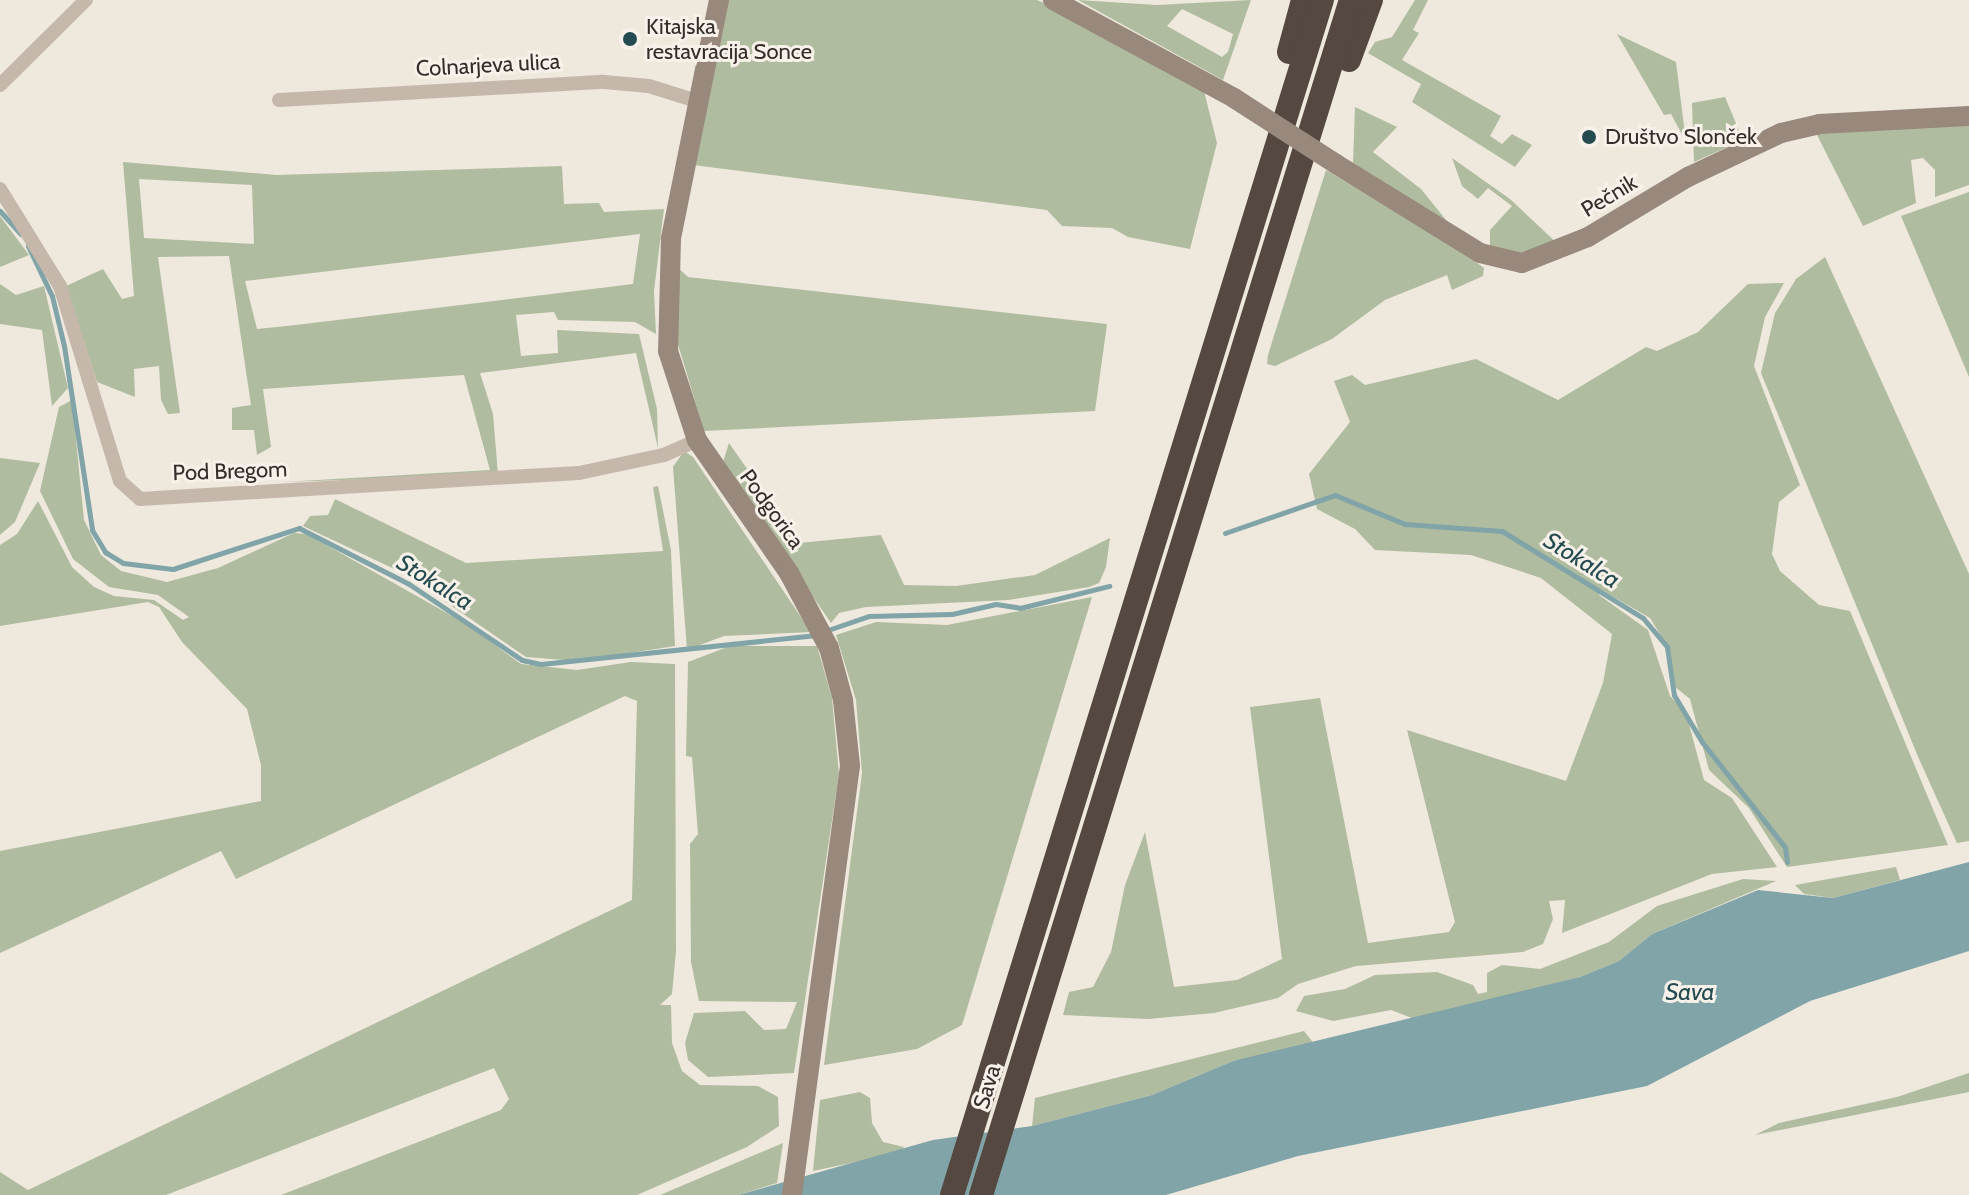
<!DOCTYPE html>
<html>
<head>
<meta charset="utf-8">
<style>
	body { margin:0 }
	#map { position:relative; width:1969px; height:1195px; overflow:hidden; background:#efe8dd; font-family:Cabin,sans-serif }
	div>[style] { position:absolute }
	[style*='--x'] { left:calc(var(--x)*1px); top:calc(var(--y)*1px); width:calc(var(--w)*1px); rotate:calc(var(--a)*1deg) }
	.green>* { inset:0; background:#b0bc9f }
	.water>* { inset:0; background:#80a4a8 }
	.stream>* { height:5px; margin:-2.5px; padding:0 2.5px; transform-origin:2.5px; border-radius:2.5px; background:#80a4a8 }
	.street>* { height:14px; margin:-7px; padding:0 7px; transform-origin:7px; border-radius:7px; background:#c5b8ab }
	.secondary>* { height:20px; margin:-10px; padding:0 10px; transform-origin:10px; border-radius:10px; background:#99887c }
	.highway>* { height:24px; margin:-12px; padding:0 12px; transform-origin:12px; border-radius:12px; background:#544841 }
	.secondary-bridge>* { height:20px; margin:-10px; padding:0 10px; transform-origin:10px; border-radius:10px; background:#99887c }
	.dots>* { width:22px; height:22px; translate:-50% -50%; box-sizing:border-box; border:4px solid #f7f1e9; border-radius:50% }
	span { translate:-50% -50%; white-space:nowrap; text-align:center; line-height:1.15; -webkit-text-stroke:6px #f7f1e9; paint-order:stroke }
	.poi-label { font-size:22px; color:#342d29 }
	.left { translate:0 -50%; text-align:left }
	.street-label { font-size:22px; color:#342d29 }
	.water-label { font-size:24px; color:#244b50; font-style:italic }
</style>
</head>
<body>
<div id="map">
	<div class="green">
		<i style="clip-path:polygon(728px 0,1037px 0,1069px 14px,1204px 91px,1217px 143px,1190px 249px,1128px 237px,1112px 228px,1062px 226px,1047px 210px,693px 165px)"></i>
		<i style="clip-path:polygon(evenodd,1078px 0,1157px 5px,1251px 0,1223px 80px,1078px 0,1182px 9px,1233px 34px,1228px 52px,1222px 57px,1167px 26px,1182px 9px)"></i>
		<i style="clip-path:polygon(1415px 0,1428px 0,1413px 30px,1419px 33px,1402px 60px,1501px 116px,1490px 136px,1502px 144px,1512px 134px,1532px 145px,1515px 167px,1412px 102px,1421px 84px,1368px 53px,1375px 42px,1392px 37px)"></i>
		<i style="clip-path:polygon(1617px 34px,1676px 62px,1686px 142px,1671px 114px,1664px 115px)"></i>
		<i style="clip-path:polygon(1725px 97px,1743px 140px,1694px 162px,1692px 103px)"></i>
		<i style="clip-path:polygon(1355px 107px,1397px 127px,1373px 152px,1421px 189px,1459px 236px,1353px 163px)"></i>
		<i style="clip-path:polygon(1969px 122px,1969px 185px,1935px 197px,1935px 170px,1923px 158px,1911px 160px,1916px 203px,1863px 226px,1815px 131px)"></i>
		<i style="clip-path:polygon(1452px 158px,1510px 199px,1560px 246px,1543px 254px,1490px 251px,1490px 230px,1512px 206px,1488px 188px,1478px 199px,1462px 186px)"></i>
		<i style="clip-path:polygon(evenodd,123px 162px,277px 175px,562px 166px,564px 204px,599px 203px,604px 212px,664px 209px,654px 291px,656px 334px,635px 322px,558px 320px,554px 312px,516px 315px,521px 356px,558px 353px,557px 330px,639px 334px,657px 409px,658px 448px,636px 353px,480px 373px,493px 414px,498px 475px,283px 482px,490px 470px,464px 375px,263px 389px,271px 447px,257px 455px,254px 430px,232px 430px,232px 408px,251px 405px,229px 256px,158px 257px,180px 413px,168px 414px,161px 400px,159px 366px,134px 369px,135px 397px,97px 382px,66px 286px,103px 269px,122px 299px,134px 296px,123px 162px,139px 179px,252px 185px,254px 244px,144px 238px,139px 179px,123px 162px,640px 234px,633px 284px,296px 325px,257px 329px,245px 281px,640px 234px)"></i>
		<i style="clip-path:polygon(1326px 170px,1462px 252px,1484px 268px,1483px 276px,1452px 290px,1447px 275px,1385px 300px,1332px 339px,1275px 366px,1267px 364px,1268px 355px)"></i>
		<i style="clip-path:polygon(1969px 192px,1969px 377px,1901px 216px)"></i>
		<i style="clip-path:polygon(0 216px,29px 255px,0 267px)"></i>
		<i style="clip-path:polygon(1825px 257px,1969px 574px,1969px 841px,1957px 843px,1919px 759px,1761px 373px,1775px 313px,1796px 279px)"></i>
		<i style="clip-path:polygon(677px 267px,688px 277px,1107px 324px,1095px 411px,704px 431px,677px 341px)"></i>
		<i style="clip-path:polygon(1784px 283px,1765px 317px,1754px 366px,1800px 485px,1779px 502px,1772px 554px,1780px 571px,1819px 605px,1850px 611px,1948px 845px,1787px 867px,1749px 808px,1709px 770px,1690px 699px,1674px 686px,1664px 641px,1650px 618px,1600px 589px,1599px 595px,1648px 630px,1670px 696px,1686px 713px,1704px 780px,1732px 798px,1777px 867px,1712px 874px,1562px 933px,1565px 900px,1549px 901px,1553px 919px,1543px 944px,1523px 952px,1356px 966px,1298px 984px,1278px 998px,1214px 1013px,1148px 1019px,1063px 1015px,1069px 992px,1093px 987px,1111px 952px,1125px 885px,1145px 832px,1174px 987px,1237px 980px,1282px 959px,1250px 707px,1320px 698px,1368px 943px,1449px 932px,1455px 922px,1407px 730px,1566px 781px,1603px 683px,1612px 634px,1541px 578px,1471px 555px,1375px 550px,1355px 529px,1317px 509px,1309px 474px,1350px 422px,1334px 381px,1352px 375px,1365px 385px,1476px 359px,1558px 400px,1646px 347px,1657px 351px,1698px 332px,1748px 284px)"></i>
		<i style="clip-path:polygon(0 284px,16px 295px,44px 286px,68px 388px,52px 406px,42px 330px,0 324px)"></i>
		<i style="clip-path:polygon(72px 400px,84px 520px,101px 555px,121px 571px,167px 582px,218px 568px,294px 533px,307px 534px,468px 625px,521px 664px,577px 670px,631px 662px,675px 664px,676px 951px,672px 994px,660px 1005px,671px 1005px,672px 1043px,682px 1071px,700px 1085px,758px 1086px,778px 1097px,779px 1126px,747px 1147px,637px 1195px,281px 1195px,501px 1110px,509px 1099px,494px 1068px,166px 1195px,0 1195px,0 1172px,28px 1190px,632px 900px,637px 701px,625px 696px,236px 879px,221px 851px,0 953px,0 851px,261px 801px,261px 765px,247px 709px,182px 642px,159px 607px,148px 602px,0 626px,0 545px,17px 534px,38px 501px,72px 567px,94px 587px,114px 596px,154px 600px,183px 620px,189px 617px,158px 595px,109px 587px,73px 559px,40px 491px,59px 407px)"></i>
		<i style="clip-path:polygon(729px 443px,799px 543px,881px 535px,904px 585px,956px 586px,1035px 575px,1110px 538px,1106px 567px,1099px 583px,1089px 587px,1008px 600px,866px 607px,839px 613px,831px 623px,722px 465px)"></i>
		<i style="clip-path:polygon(684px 451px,693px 457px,811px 632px,724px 636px,687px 650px,673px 467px)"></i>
		<i style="clip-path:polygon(0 458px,40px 463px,15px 522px,0 535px)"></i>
		<i style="clip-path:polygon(658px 486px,671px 550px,675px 646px,577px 661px,526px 657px,405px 574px,303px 526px,310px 516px,328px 515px,335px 499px,466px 563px,663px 551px,653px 487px)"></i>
		<i style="clip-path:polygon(1092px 597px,962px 1025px,917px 1049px,824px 1065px,862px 773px,856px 700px,836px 635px,876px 622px,947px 625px)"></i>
		<i style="clip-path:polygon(730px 646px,817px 646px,832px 698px,839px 774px,794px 1073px,708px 1077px,688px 1060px,685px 1043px,694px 1013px,745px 1011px,764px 1030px,786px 1029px,797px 1002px,699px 1001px,691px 962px,690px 844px,698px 834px,692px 757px,686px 756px,688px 662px)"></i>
		<i style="clip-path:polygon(1896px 867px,1900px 880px,1833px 898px,1804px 894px,1795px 885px)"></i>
		<i style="clip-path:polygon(1743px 879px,1776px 881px,1652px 934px,1619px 961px,1580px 977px,1417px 1020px,1391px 1010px,1333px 1021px,1296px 1011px,1304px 996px,1345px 989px,1375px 975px,1437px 972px,1473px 985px,1478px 994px,1487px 992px,1487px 973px,1502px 965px,1540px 969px,1609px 942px,1657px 906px)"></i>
		<i style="clip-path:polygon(1304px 1031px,1315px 1045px,1233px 1061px,1152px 1095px,1032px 1126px,1035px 1098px)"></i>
		<i style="clip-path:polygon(1969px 1073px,1969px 1092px,1755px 1135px,1779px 1123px,1897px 1097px)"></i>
		<i style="clip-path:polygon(860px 1092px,870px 1098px,872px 1123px,883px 1142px,904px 1147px,899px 1153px,813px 1171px,820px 1100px)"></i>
		<i style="clip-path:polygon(783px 1143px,777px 1183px,738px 1195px,660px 1195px)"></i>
	</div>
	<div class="water">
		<i style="clip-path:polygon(1969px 862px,1969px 951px,1810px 1001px,1647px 1086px,1298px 1156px,1166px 1195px,738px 1195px,933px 1140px,1032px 1126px,1152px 1095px,1233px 1061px,1580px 977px,1619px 961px,1652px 934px,1758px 890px,1833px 898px)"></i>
	</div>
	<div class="stream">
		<i style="--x:0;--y:211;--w:31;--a:48"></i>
		<i style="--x:28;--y:246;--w:55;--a:64.4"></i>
		<i style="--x:52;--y:296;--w:51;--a:76.5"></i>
		<i style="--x:64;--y:346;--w:186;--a:81.3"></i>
		<i style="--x:92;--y:530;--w:26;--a:59"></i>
		<i style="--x:105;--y:552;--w:21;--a:31"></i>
		<i style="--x:123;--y:563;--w:50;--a:6.8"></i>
		<i style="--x:173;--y:569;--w:133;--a:-18"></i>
		<i style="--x:299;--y:528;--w:123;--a:27"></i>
		<i style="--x:409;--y:584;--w:136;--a:33.9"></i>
		<i style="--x:522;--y:660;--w:19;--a:12"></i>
		<i style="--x:541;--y:664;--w:277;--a:-6"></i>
		<i style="--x:1225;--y:533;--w:116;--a:-19.1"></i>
		<i style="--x:1335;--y:495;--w:76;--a:22.5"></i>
		<i style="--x:1405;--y:524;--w:97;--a:4.1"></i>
		<i style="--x:1502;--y:531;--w:166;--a:31.7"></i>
		<i style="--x:1643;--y:618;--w:38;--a:50"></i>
		<i style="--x:1667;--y:647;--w:49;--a:81.7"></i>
		<i style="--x:1674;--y:695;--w:55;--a:59.2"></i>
		<i style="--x:1702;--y:742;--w:134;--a:51.7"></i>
		<i style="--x:1785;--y:847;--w:15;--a:82"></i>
		<i style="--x:825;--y:631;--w:46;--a:-18.8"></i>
		<i style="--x:869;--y:616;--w:83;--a:-1.4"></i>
		<i style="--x:952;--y:614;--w:45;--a:-12.8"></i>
		<i style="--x:996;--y:604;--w:24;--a:9"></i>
		<i style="--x:1020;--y:608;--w:92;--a:-13.9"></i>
	</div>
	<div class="street">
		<i style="--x:0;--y:85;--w:121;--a:-44.7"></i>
		<i style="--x:279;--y:100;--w:325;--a:-3.2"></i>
		<i style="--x:604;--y:82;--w:45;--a:5.1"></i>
		<i style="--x:649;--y:86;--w:50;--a:17.4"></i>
		<i style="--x:0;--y:189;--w:114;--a:58.3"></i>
		<i style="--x:60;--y:286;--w:204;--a:72.9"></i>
		<i style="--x:120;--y:481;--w:27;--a:42"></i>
		<i style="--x:140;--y:499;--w:440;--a:-3.4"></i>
		<i style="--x:579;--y:473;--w:87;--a:-12"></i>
		<i style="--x:664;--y:455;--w:36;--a:-24"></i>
	</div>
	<div class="secondary">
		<i style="--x:719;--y:0;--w:244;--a:101.4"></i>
		<i style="--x:671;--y:239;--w:112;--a:91.5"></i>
		<i style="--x:668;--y:351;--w:94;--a:72"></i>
		<i style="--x:697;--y:440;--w:162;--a:55.3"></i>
		<i style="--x:789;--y:573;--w:85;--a:61.9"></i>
		<i style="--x:829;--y:648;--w:54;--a:74.9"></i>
		<i style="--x:843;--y:700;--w:66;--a:83.9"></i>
		<i style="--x:850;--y:766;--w:433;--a:97.7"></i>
		<i style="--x:1053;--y:0;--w:206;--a:28.4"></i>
		<i style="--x:1336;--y:164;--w:169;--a:31.7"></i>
		<i style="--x:1480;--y:253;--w:43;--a:13.4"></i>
		<i style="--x:1522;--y:263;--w:71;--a:-21.5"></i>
		<i style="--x:1588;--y:237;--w:117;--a:-31"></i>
		<i style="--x:1688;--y:177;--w:103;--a:-25.3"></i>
		<i style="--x:1781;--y:133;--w:39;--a:-13"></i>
		<i style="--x:1819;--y:124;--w:150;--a:-3.1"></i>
	</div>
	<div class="highway">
		<i style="--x:1289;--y:52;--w:54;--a:-74.9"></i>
		<i style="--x:1349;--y:60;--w:64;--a:-69.9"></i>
		<i style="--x:952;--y:1195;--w:1251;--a:-72.8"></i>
		<i style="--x:981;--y:1195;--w:1251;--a:-72.8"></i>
	</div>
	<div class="secondary-bridge">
		<i style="--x:1234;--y:98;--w:121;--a:32.9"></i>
	</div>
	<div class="dots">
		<i style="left:630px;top:39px;background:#244b50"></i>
		<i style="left:1589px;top:137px;background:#244b50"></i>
	</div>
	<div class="poi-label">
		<span class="left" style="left:646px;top:39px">Kitajska<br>restavracija Sonce</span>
		<span class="left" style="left:1605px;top:137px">Društvo Slonček</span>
	</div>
	<div class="street-label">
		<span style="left:488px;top:65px;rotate:-3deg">Colnarjeva ulica</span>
		<span style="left:1609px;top:196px;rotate:-31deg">Pečnik</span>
		<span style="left:230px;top:471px;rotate:-2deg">Pod Bregom</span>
		<span style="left:772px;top:509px;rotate:54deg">Podgorica</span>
		<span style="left:987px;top:1087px;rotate:-73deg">Sava</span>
	</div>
	<div class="water-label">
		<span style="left:1582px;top:560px;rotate:32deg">Stokalca</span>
		<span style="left:435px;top:582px;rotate:32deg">Stokalca</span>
		<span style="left:1690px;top:992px">Sava</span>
	</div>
</div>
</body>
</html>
